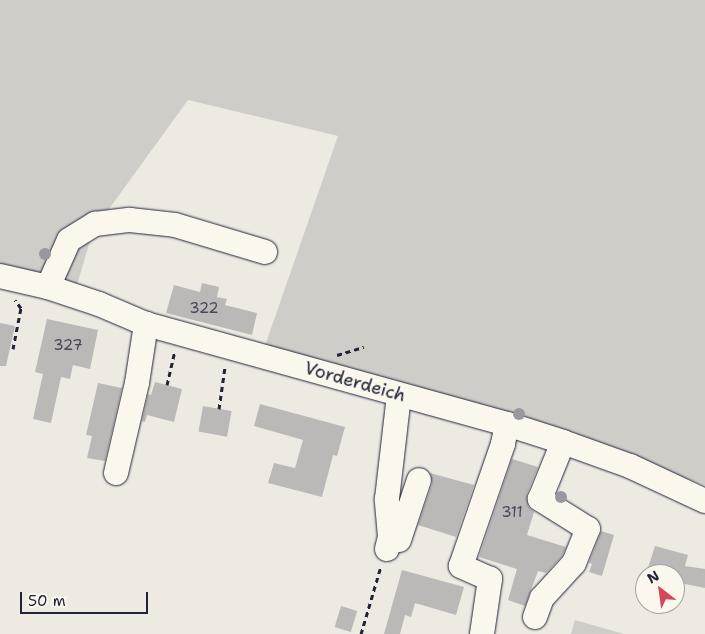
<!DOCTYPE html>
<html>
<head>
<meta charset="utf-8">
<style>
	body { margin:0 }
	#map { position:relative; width:705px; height:634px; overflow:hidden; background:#eeeae2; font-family:"Shantell Sans",sans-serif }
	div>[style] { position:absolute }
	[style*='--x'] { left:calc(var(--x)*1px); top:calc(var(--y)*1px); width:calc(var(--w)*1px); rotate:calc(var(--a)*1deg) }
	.green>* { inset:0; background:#d0cdc9 }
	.building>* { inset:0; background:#bcb8b8; transform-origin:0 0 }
	.path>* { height:3px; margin-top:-1.5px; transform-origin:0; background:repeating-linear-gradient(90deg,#22223b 0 5px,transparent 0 9px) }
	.roads { filter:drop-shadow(0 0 1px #22223b) drop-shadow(0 0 1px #22223b) }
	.minor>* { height:24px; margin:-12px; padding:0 12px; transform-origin:12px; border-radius:12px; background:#fbf7ec }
	.trees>* { width:12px; height:12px; margin:-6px; border-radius:50%; background:#9a989e }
	span { translate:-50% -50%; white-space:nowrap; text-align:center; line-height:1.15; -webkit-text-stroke:4px #fbf7ec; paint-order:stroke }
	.number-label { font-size:15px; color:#48485a }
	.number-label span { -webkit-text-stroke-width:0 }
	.street-label { font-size:18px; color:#22223b }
	.north { position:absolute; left:635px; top:564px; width:50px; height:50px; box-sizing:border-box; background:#fbf7ec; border:1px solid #a4a2a5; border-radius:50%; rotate:330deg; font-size:14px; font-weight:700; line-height:20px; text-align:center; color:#22223b }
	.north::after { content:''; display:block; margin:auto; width:18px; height:22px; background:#d1495b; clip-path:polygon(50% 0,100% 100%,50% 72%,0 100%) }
	.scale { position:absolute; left:20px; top:592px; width:128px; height:22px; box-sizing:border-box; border:2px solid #22223b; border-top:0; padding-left:6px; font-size:15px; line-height:18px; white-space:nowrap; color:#22223b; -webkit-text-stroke:4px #fbf7ec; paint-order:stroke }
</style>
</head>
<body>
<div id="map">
	<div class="green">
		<i style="clip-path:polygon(0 0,705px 0,705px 485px,524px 420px,260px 360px,338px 136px,188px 100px,93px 231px,76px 288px,0 268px)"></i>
		<i style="clip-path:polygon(575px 620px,624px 634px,571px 634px)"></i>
	</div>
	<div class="building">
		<i style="clip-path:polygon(202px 283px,219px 287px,217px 297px,227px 299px,225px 305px,257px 313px,252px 335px,166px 313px,174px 285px,200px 292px)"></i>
		<i style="clip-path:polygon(47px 319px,98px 330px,90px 369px,73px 365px,70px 379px,61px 377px,51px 423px,33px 419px,43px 374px,35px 372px)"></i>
		<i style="clip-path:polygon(0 323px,15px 326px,6px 366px,0 366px)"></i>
		<i style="clip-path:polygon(155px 382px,182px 389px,174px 422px,147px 415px,145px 422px,142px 421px,148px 394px,151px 395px)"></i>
		<i style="clip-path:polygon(98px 383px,122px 388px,105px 461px,87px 458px,92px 436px,86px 435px)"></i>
		<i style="clip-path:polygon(260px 404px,345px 427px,337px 456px,333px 455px,322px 497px,268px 483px,274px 463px,295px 468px,303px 440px,254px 426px)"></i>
		<i style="left:203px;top:406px;width:29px;height:26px;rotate:10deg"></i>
		<i style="clip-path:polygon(512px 459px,538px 467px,527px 494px,528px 506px,534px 512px,527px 535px,566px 547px,562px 556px,546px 573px,538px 571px,525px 606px,508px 600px,517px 569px,479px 557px)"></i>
		<i style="clip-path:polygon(430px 473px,474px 485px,456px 537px,418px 525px,432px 484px)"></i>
		<i style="clip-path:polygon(601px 531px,614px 535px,602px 576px,589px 572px,592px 564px,589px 563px)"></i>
		<i style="clip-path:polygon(655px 546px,688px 555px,685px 566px,705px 569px,705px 588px,675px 582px,675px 574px,646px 574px)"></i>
		<i style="clip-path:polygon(402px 570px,464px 587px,456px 615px,415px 603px,411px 617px,405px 615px,400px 634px,384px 634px)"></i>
		<i style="left:341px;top:606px;width:17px;height:22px;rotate:17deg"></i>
	</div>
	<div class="path">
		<i style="--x:13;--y:349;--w:42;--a:-79"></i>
		<i style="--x:21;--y:308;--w:10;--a:-127"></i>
		<i style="--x:337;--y:355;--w:28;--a:-17"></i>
		<i style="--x:167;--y:385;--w:35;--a:-77"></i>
		<i style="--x:219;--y:409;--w:42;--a:-81.9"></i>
		<i style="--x:361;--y:634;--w:71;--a:-73.6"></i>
	</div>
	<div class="roads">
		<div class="minor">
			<i style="--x:0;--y:276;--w:49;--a:12.9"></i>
			<i style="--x:48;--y:287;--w:54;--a:18.4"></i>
			<i style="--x:99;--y:304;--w:51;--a:23.1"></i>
			<i style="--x:146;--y:324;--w:375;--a:15.5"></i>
			<i style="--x:507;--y:424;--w:59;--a:17.8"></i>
			<i style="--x:563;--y:442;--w:71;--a:19.7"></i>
			<i style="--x:630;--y:466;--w:83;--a:25"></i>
			<i style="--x:48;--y:287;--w:51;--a:-65.9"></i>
			<i style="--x:69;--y:240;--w:31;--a:-32"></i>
			<i style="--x:95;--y:224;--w:35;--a:-7"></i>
			<i style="--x:130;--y:220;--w:45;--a:6.3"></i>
			<i style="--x:175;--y:225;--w:94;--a:16.7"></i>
			<i style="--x:116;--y:473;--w:92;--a:-76.9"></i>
			<i style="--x:137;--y:383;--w:60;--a:-81.3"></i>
			<i style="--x:399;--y:540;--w:63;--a:-71.6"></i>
			<i style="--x:387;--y:549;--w:12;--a:-76"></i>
			<i style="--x:390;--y:537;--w:38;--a:-95"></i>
			<i style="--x:387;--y:499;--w:105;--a:-83.4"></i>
			<i style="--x:535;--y:617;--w:20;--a:-70"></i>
			<i style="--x:542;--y:598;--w:47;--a:-47.6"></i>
			<i style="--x:574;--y:563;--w:37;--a:-68"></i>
			<i style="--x:588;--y:529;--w:57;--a:-148"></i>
			<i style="--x:540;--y:499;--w:61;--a:-68"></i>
			<i style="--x:482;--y:634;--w:56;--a:-81.7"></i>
			<i style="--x:490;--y:579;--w:32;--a:-156"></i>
			<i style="--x:461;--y:566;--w:129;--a:-71"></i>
			<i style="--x:503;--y:444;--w:20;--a:-79"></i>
		</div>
	</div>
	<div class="trees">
		<i style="left:45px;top:254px"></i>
		<i style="left:519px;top:414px"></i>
		<i style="left:561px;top:497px"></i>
	</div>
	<div class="number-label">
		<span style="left:204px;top:309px">322</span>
		<span style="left:68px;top:346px">327</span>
		<span style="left:512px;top:513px">311</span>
	</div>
	<div class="street-label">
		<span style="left:355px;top:382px;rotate:16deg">Vorderdeich</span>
	</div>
	<div class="north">N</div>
	<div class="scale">50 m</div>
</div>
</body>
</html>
